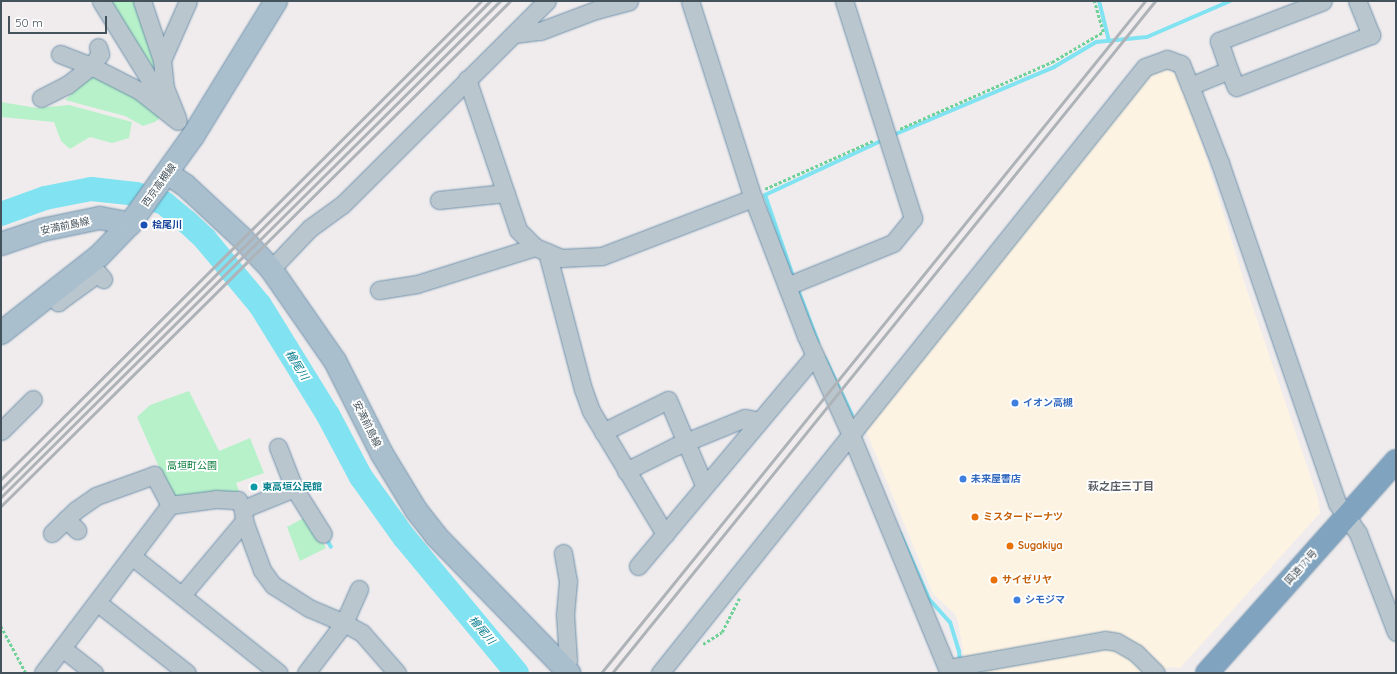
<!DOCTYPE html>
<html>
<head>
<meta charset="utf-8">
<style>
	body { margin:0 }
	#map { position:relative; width:1397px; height:674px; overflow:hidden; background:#f0eced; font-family:Quicksand,"Noto Sans JP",sans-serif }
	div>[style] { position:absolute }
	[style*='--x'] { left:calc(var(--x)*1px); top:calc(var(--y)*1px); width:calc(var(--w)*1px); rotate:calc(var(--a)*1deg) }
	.commercial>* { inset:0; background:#fdf3e3 }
	.green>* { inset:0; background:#b7f1c9 }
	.stream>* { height:4px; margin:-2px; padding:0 2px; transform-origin:2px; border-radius:2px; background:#81e3f1 }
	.river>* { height:24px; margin:-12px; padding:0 12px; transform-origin:12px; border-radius:12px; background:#81e3f1 }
	.path>* { height:2.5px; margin-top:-1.25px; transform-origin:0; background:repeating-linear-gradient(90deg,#6dd198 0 3px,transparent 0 5px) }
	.roads { filter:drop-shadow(0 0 1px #6c8fab) drop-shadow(0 0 1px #6c8fab) }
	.minor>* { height:17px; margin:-8.5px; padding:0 8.5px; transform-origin:8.5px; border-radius:8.5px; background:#bac6cd }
	.major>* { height:22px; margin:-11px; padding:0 11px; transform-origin:11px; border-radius:11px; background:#aabfce }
	.highway>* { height:22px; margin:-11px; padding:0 11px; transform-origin:11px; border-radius:11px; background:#80a4c0 }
	.rail>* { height:3px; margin:-1.5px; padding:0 1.5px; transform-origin:1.5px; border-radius:1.5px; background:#aeb3b8 }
	.dots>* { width:11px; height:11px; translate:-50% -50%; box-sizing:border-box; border:2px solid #fff; border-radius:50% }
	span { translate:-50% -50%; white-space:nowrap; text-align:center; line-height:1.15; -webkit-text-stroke:3.5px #fff; paint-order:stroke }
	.street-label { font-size:10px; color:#44525b }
	.transit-label { font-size:10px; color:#164399; font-weight:700 }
	.left { translate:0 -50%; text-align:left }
	.shop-label { font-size:10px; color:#366cbe; font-weight:700 }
	.park-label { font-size:10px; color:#108140 }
	.culture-label { font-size:10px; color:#0d838f; font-weight:700 }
	.food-label { font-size:10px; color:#c56008; font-weight:700 }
	.water-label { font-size:11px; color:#067d8f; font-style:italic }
	.neighbourhood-label { font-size:11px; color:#595e62; font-weight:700 }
	.frame { position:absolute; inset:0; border:2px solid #44525b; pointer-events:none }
	.scale { position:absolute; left:8px; top:16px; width:99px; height:18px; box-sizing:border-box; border:2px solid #44525b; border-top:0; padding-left:5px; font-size:12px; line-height:14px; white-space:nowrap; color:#44525b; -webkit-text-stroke:3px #fff; paint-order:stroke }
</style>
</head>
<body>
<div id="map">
	<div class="commercial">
		<i style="clip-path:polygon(1163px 68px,1175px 73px,1183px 82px,1246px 287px,1318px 498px,1320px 513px,1180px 668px,1168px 667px,1162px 673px,967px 673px,958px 622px,955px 614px,933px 594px,866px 431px,1151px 70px)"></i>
	</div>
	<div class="green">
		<i style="clip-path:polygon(104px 1px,137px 1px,154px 52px,161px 117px,155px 122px,143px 126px,125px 116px,65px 100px,96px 71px,145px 85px)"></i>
		<i style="clip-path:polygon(1px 102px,37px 108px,69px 105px,132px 122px,129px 138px,112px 143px,90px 137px,70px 149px,61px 141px,54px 122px,1px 117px)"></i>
		<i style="clip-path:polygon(189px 391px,219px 451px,250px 438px,264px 473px,236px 483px,240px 493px,172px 497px,137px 417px,150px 405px)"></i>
		<i style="clip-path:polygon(309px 515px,326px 548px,300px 561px,287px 527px)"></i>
	</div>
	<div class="stream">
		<i style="--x:1099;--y:1;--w:41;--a:76"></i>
		<i style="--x:891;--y:136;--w:177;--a:-22.9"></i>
		<i style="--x:1054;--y:67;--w:49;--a:-30.8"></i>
		<i style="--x:1096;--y:42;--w:51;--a:-5.6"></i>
		<i style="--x:1147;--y:37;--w:90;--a:-23.4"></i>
		<i style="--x:794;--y:279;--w:89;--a:-109"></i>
		<i style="--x:765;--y:195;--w:132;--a:-25"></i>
		<i style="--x:797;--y:287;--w:59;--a:69.1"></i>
		<i style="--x:825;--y:358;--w:63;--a:64.7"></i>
		<i style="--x:900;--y:533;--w:72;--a:66.3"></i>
		<i style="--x:929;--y:599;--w:31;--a:48"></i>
		<i style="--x:950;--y:622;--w:30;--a:73"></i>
		<i style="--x:959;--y:651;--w:11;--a:85"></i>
		<i style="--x:326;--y:538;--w:10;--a:61"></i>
	</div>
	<div class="river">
		<i style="--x:1;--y:214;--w:47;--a:-20"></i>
		<i style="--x:45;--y:198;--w:47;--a:-11.1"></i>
		<i style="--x:91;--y:189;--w:45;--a:6.3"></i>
		<i style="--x:136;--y:194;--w:29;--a:18"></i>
		<i style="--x:164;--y:203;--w:30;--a:40"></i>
		<i style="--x:187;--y:222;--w:25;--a:43"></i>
		<i style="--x:205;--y:239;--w:86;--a:50.2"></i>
		<i style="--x:260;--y:305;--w:129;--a:58.3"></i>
		<i style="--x:328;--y:415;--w:70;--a:62"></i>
		<i style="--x:361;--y:477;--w:74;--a:54.4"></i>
		<i style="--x:404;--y:537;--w:177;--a:50.3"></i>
	</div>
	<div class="path">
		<i style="--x:900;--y:129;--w:166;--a:-23.8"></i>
		<i style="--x:1052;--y:62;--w:59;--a:-30.5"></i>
		<i style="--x:1103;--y:32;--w:32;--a:-106"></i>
		<i style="--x:765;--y:189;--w:118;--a:-24"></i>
		<i style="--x:1;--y:626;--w:53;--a:62"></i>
		<i style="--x:703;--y:644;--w:22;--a:-32"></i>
		<i style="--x:722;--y:632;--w:38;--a:-63"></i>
	</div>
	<div class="roads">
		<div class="minor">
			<i style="--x:101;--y:1;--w:95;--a:58.3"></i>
			<i style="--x:151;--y:82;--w:26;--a:67"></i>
			<i style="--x:142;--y:1;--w:62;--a:71.3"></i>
			<i style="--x:162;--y:60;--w:28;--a:84"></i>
			<i style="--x:165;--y:88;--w:32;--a:68"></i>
			<i style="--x:690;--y:1;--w:207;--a:72.3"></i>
			<i style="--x:753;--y:198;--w:148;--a:69"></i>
			<i style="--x:806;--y:336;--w:109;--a:65.6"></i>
			<i style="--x:851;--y:435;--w:257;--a:67.6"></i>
			<i style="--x:514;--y:34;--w:26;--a:-7"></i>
			<i style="--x:540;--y:31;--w:60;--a:-20.6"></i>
			<i style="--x:596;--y:10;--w:34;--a:-15"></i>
			<i style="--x:60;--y:54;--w:33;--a:21"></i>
			<i style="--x:91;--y:66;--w:15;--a:-53"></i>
			<i style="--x:100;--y:54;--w:7;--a:-106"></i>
			<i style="--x:162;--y:60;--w:64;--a:-66.2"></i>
			<i style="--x:1229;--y:70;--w:18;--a:68"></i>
			<i style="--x:1236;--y:87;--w:145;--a:-21.1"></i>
			<i style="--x:1371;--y:35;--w:37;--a:-112"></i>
			<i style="--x:467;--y:79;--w:159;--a:71.3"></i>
			<i style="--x:518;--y:230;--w:24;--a:45"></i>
			<i style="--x:535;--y:247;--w:28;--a:23"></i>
			<i style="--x:561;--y:258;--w:41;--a:-2.8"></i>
			<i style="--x:602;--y:256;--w:162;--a:-21"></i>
			<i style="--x:1190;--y:86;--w:42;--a:-22.3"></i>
			<i style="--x:1229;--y:70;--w:31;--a:-109"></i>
			<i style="--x:1219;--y:41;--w:111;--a:-21"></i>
			<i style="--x:41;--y:98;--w:29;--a:-27"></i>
			<i style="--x:67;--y:85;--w:31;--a:-38"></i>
			<i style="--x:91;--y:66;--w:55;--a:27"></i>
			<i style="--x:140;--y:91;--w:48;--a:38.3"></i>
			<i style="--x:439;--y:200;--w:67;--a:-6"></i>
			<i style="--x:547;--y:252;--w:142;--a:75.3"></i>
			<i style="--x:583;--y:389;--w:23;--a:70"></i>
			<i style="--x:591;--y:411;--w:144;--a:59"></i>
			<i style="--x:271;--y:269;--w:57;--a:-46.4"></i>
			<i style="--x:310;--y:228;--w:39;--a:-36"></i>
			<i style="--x:342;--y:205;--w:289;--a:-44.9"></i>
			<i style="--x:787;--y:286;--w:114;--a:-22.1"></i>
			<i style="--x:893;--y:243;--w:32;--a:-51"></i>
			<i style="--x:913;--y:218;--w:228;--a:-107.6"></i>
			<i style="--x:379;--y:290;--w:38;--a:-9"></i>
			<i style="--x:417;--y:284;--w:124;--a:-17.4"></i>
			<i style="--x:51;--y:294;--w:11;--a:49"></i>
			<i style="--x:58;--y:302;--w:49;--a:-35.9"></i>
			<i style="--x:98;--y:273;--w:8;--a:50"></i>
			<i style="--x:1;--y:431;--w:45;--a:-45"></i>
			<i style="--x:603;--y:432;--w:72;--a:-26.2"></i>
			<i style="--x:668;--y:400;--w:92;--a:67"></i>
			<i style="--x:626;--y:471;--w:56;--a:-26.6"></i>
			<i style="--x:676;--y:446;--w:74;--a:-22.1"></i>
			<i style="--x:745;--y:418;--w:15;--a:11"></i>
			<i style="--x:294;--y:488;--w:54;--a:57.8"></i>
			<i style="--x:66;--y:519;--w:16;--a:45"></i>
			<i style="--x:244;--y:521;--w:52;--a:69.8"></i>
			<i style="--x:262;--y:570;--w:19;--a:54"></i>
			<i style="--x:273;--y:585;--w:43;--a:32.6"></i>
			<i style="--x:309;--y:608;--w:38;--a:23"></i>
			<i style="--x:344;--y:623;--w:63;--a:127.2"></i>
			<i style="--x:52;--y:533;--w:33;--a:-44"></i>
			<i style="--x:76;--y:510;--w:24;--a:-35"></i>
			<i style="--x:96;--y:496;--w:62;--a:-19.9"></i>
			<i style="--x:154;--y:475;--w:34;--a:62"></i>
			<i style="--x:563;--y:553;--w:28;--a:80"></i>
			<i style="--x:568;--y:581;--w:33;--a:95"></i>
			<i style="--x:565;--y:614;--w:46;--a:86.3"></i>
			<i style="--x:568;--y:660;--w:9;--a:108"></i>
			<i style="--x:133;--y:557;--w:186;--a:38.5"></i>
			<i style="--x:638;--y:566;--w:275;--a:-50"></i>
			<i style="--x:359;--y:589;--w:37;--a:114"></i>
			<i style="--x:344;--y:623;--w:21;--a:29"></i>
			<i style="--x:362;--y:633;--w:53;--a:48.8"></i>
			<i style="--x:182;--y:595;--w:97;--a:-50"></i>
			<i style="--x:244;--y:521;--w:12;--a:-95"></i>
			<i style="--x:243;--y:509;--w:55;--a:-22.4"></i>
			<i style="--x:294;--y:488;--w:44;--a:-111.3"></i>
			<i style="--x:98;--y:603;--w:113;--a:38.2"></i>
			<i style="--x:62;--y:648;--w:41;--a:38"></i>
			<i style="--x:948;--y:668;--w:159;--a:-10.1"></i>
			<i style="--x:1105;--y:640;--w:12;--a:9"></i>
			<i style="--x:1117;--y:642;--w:22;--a:30"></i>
			<i style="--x:1136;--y:653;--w:28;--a:45"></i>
			<i style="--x:43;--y:673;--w:211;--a:-52.9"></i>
			<i style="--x:170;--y:505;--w:46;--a:-7.4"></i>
			<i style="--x:216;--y:499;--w:22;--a:3"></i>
			<i style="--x:238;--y:500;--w:10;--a:61"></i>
			<i style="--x:660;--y:673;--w:776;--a:-51.33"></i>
			<i style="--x:1145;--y:67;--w:23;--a:-20"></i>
			<i style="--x:1167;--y:59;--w:15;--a:20"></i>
			<i style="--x:1181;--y:64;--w:24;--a:68"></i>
			<i style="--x:1190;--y:86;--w:83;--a:68.7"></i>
			<i style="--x:1220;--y:163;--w:360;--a:71"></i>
			<i style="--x:1337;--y:503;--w:37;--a:55"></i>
			<i style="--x:1358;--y:533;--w:106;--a:69"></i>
		</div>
		<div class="major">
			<i style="--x:167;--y:173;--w:22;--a:34"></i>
			<i style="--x:185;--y:185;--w:76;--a:42.9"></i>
			<i style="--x:241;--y:237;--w:44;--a:46.8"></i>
			<i style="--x:271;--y:269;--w:112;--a:55.2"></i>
			<i style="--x:335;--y:361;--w:104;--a:63.2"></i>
			<i style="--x:382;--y:454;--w:66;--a:58.7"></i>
			<i style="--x:416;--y:510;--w:33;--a:52"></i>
			<i style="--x:436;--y:536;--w:191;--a:45.8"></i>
			<i style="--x:1;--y:244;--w:43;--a:-18.9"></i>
			<i style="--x:42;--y:230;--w:59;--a:-11.7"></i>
			<i style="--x:100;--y:218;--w:31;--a:11"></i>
			<i style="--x:1;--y:333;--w:125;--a:-38.2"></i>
			<i style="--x:99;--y:256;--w:45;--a:-45.9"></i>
			<i style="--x:130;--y:224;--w:108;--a:-54.4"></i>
			<i style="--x:193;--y:136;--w:158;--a:-58.4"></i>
		</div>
		<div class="highway">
			<i style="--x:1207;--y:673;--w:284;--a:-48.3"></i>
		</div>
	</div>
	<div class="rail">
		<i style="--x:1;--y:479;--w:677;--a:-44.88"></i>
		<i style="--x:1;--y:489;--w:691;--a:-44.94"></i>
		<i style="--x:1;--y:497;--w:704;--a:-44.83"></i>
		<i style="--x:1;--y:506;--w:717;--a:-44.77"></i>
		<i style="--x:601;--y:673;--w:865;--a:-51.01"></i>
		<i style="--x:612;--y:673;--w:864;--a:-51.06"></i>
	</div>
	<div class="dots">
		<i style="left:144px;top:225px;background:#1a4fb4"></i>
		<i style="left:1015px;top:403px;background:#3f7fe0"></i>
		<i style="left:963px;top:479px;background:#3f7fe0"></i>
		<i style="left:254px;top:487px;background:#0f9aa8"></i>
		<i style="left:975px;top:517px;background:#e8710a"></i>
		<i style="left:1010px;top:546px;background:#e8710a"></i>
		<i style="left:994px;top:580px;background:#e8710a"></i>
		<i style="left:1017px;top:600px;background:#3f7fe0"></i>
	</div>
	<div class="street-label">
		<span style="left:159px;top:185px;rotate:-54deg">西京高槻線</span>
		<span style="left:65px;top:226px;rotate:-12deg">安満前島線</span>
		<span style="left:367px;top:424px;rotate:64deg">安満前島線</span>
		<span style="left:1301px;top:567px;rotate:-48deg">国道171号</span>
	</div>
	<div class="transit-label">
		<span class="left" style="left:152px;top:225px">桧尾川</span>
	</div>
	<div class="shop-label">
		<span class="left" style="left:1023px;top:403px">イオン高槻</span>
		<span class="left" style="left:971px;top:479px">未来屋書店</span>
		<span class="left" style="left:1025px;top:600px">シモジマ</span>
	</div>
	<div class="park-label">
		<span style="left:192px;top:466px">高垣町公園</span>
	</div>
	<div class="culture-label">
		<span class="left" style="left:262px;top:487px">東高垣公民館</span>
	</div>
	<div class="food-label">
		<span class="left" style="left:983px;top:517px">ミスタードーナツ</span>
		<span class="left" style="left:1018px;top:546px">Sugakiya</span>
		<span class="left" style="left:1002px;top:580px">サイゼリヤ</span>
	</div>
	<div class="water-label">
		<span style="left:297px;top:365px;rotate:58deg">檜尾川</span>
		<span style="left:482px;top:630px;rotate:50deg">檜尾川</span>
	</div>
	<div class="neighbourhood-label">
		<span style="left:1121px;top:486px">萩之庄三丁目</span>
	</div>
	<div class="frame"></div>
	<div class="scale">50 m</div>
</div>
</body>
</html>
